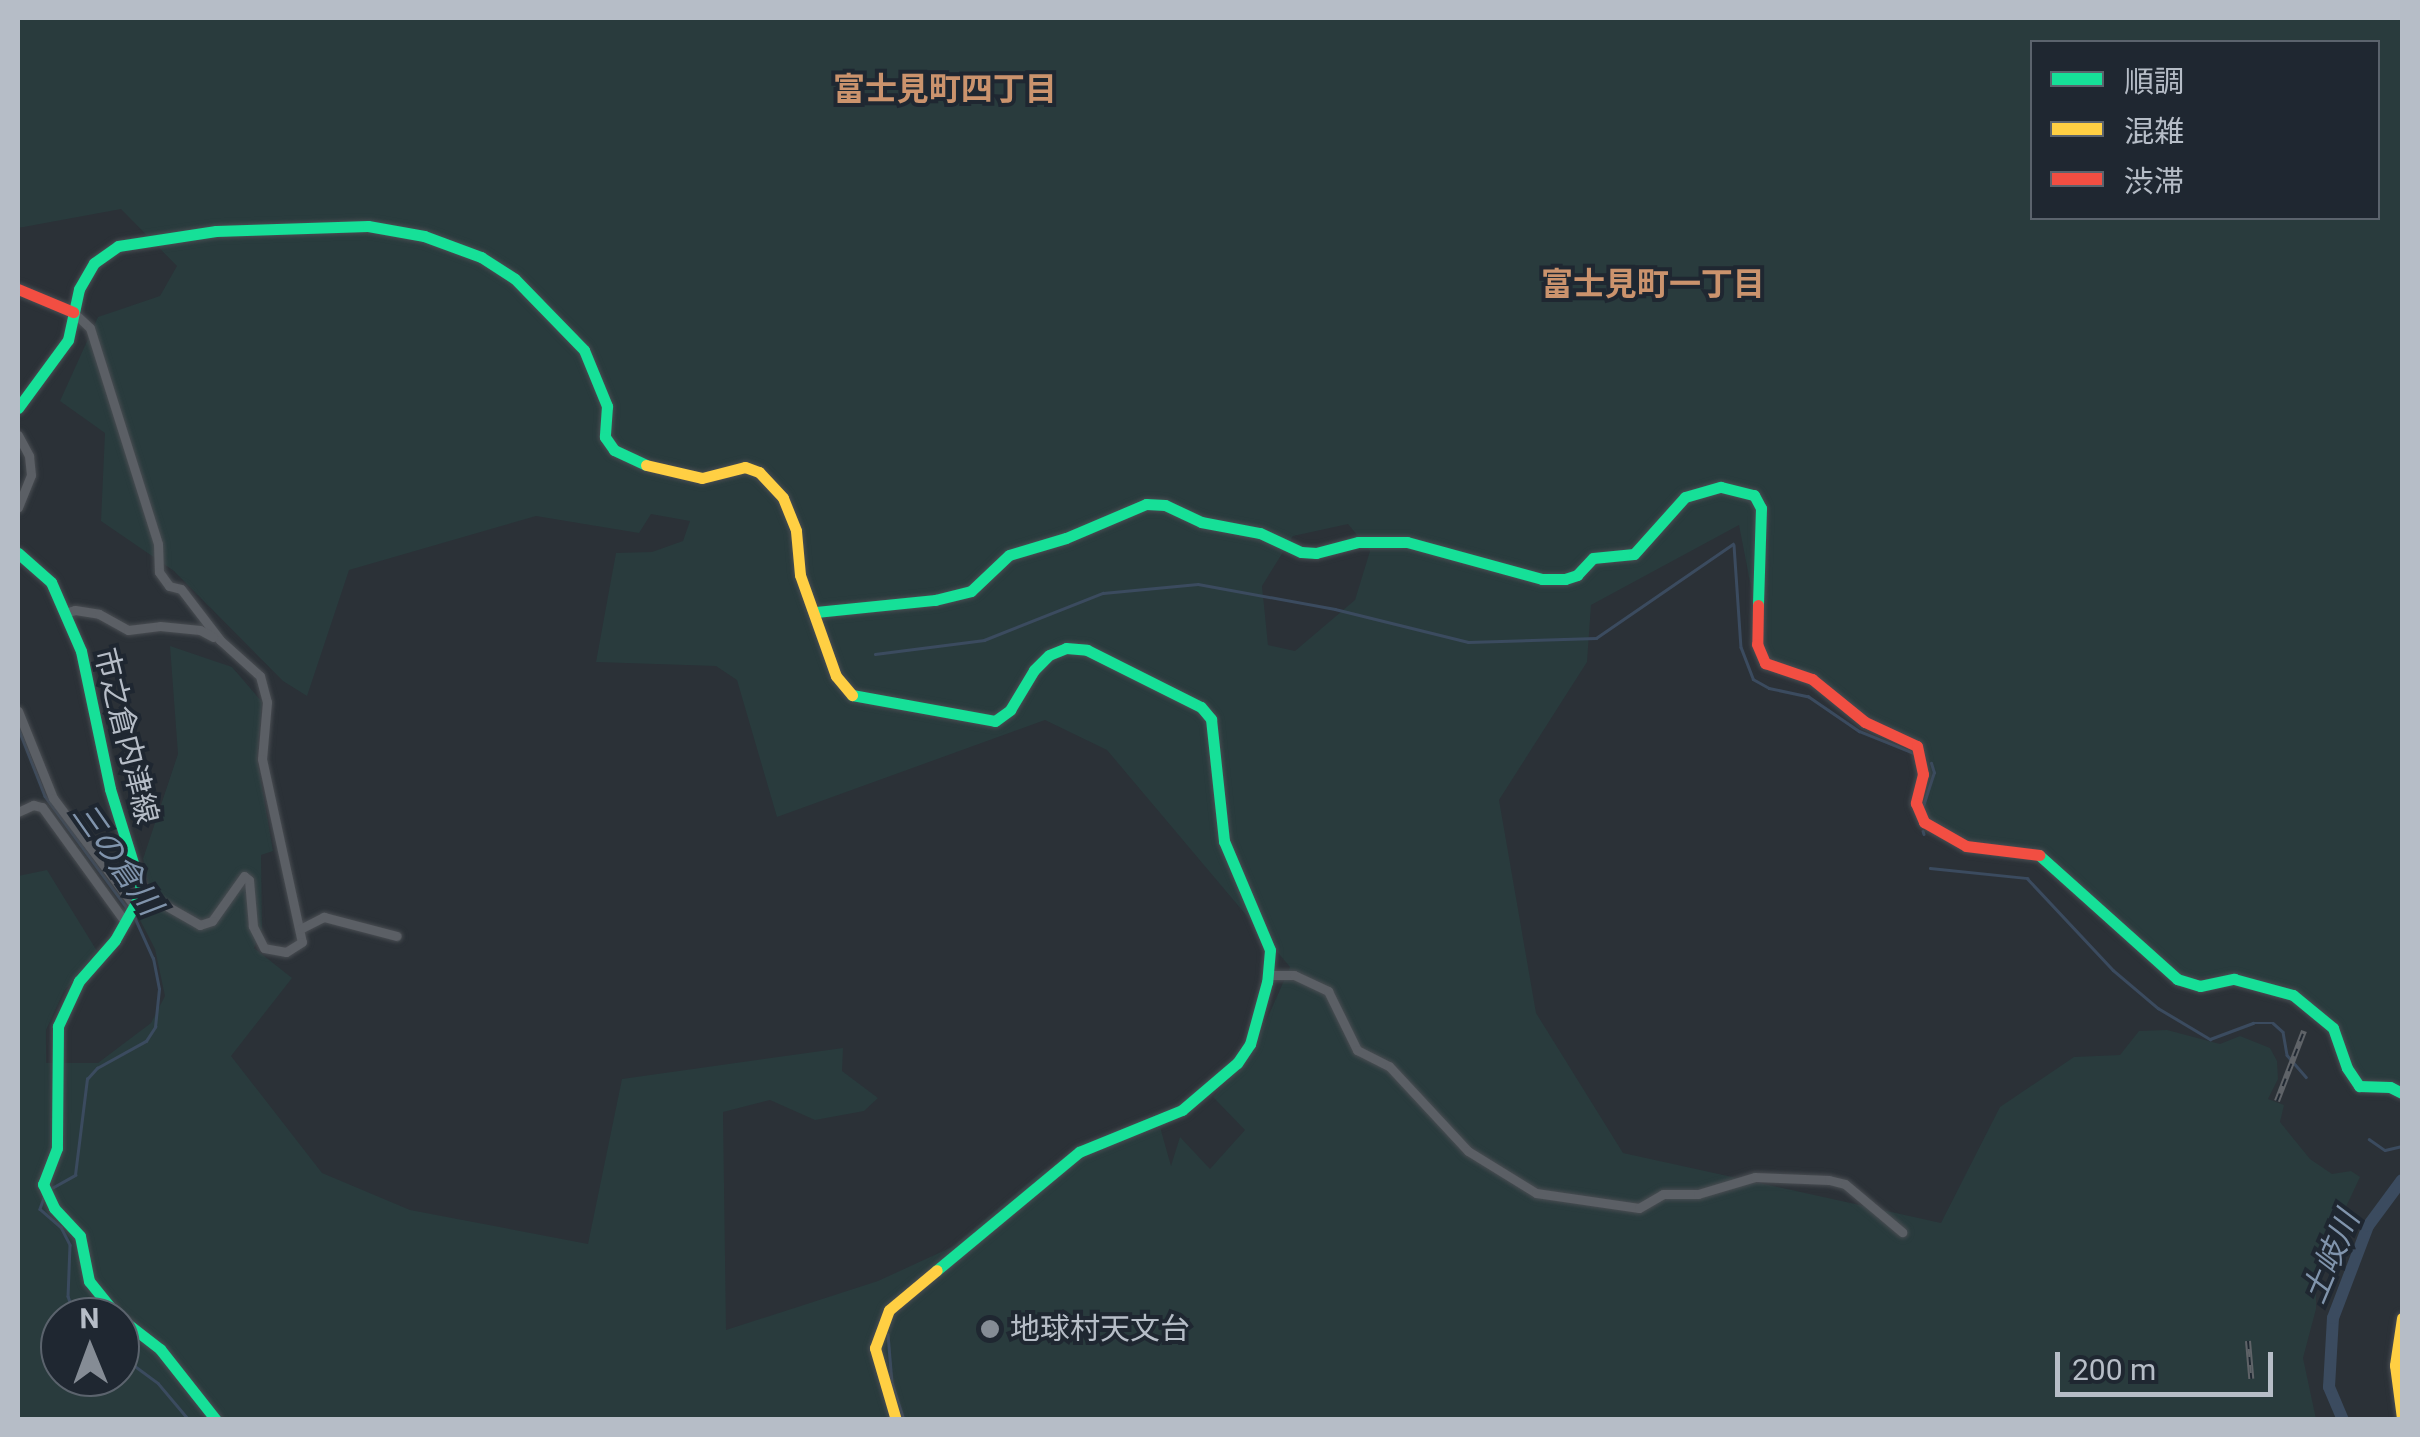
<!DOCTYPE html>
<html>
<head>
<meta charset="utf-8">
<style>
	body { margin:0 }
	#map { position:relative; width:2420px; height:1437px; overflow:hidden; background:#2b3137; font-family:Roboto,"Noto Sans JP",sans-serif }
	div>[style] { position:absolute }
	[style*='--x'] { left:calc(var(--x)*1px); top:calc(var(--y)*1px); width:calc(var(--w)*1px); rotate:calc(var(--a)*1deg) }
	.green>* { inset:0; background:#293b3d }
	.stream>* { height:2.5px; margin:-1.25px; padding:0 1.25px; transform-origin:1.25px; border-radius:1.25px; background:#3b4b5f }
	.river>* { height:12px; margin:-6px; padding:0 6px; transform-origin:6px; border-radius:6px; background:#3b4b5f }
	.roads { filter:drop-shadow(0 0 2px #494d52) drop-shadow(0 0 2px #494d52) }
	.street>* { height:9px; margin:-4.5px; padding:0 4.5px; transform-origin:4.5px; border-radius:4.5px; background:#5b5f65 }
	.fast>* { height:11px; margin:-5.5px; padding:0 5.5px; transform-origin:5.5px; border-radius:5.5px; background:#16e098 }
	.slow>* { height:11px; margin:-5.5px; padding:0 5.5px; transform-origin:5.5px; border-radius:5.5px; background:#ffcf43 }
	.jam>* { height:11px; margin:-5.5px; padding:0 5.5px; transform-origin:5.5px; border-radius:5.5px; background:#f24e42 }
	.rail>* { height:6px; margin-top:-3px; transform-origin:0; background:repeating-linear-gradient(90deg,#1f2731 0 8px,#5f6368 0 16px); box-sizing:border-box; border-block:2px solid #5f6368 }
	.dots>* { width:28px; height:28px; translate:-50% -50%; box-sizing:border-box; border:5px solid #1f2731; border-radius:50% }
	span { translate:-50% -50%; white-space:nowrap; text-align:center; line-height:1.15; -webkit-text-stroke:8px #1f2731; paint-order:stroke }
	.street-label { font-size:30px; color:#b6bdc7 }
	.poi-label { font-size:30px; color:#b6bdc7 }
	.left { translate:0 -50%; text-align:left }
	.neighbourhood-label { font-size:32px; color:#cb936d; font-weight:700 }
	.water-label { font-size:32px; color:#8094ac; font-style:italic }
	.frame { position:absolute; inset:0; border:20px solid #b6bdc7; pointer-events:none }
	.legend { position:absolute; left:2030px; top:40px; width:350px; height:180px; box-sizing:border-box; background:#1f2731; border:2px solid #5b636d; margin:0; padding:12px 18px; list-style:none; font-size:30px; color:#b6bdc7 }
	.legend li { display:flex; align-items:center; gap:20px; height:50px }
	.legend b { width:50px; border:2px solid #5b636d }
	.north { position:absolute; left:40px; top:1297px; width:100px; height:100px; box-sizing:border-box; background:#1f2731; border:2px solid #5b636d; border-radius:50%; rotate:359deg; font-size:28px; font-weight:700; line-height:40px; text-align:center; color:#b6bdc7 }
	.north::after { content:''; display:block; margin:auto; width:35px; height:45px; background:#858c95; clip-path:polygon(50% 0,100% 100%,50% 72%,0 100%) }
	.scale { position:absolute; left:2055px; top:1352px; width:218px; height:45px; box-sizing:border-box; border:5px solid #b6bdc7; border-top:0; padding-left:12px; font-size:30px; line-height:35px; white-space:nowrap; color:#b6bdc7; -webkit-text-stroke:8px #1f2731; paint-order:stroke }
</style>
</head>
<body>
<div id="map">
	<div class="green">
		<i style="clip-path:polygon(evenodd,18px 18px,2402px 18px,2402px 1087px,2359px 1080px,2337px 1026px,2286px 986px,2226px 975px,2189px 979px,2168px 968px,2045px 852px,1967px 840px,1929px 820px,1921px 801px,1928px 761px,1920px 742px,1766px 664px,1739px 525px,1591px 605px,1587px 662px,1499px 800px,1536px 1013px,1623px 1153px,1941px 1223px,2000px 1107px,2074px 1057px,2120px 1055px,2139px 1031px,2167px 1030px,2220px 1044px,2240px 1036px,2270px 1048px,2277px 1061px,2278px 1079px,2268px 1099px,2284px 1105px,2280px 1122px,2310px 1159px,2332px 1174px,2351px 1171px,2360px 1177px,2345px 1209px,2346px 1228px,2330px 1248px,2316px 1279px,2316px 1309px,2303px 1358px,2316px 1419px,18px 1419px,18px 876px,47px 870px,97px 951px,64px 991px,46px 1030px,46px 1063px,98px 1063px,151px 1023px,165px 996px,155px 949px,139px 918px,153px 905px,143px 859px,178px 754px,170px 646px,232px 667px,262px 702px,257px 758px,273px 851px,261px 855px,262px 929px,254px 948px,292px 978px,231px 1056px,322px 1173px,410px 1210px,588px 1244px,622px 1079px,843px 1048px,842px 1071px,878px 1098px,864px 1111px,815px 1120px,770px 1100px,723px 1112px,726px 1330px,878px 1281px,952px 1247px,1045px 1169px,1056px 1179px,1088px 1152px,1119px 1137px,1160px 1127px,1171px 1166px,1180px 1137px,1210px 1169px,1245px 1130px,1213px 1097px,1251px 1055px,1290px 967px,1107px 750px,1045px 720px,777px 817px,737px 680px,716px 666px,596px 662px,616px 553px,652px 552px,683px 541px,690px 521px,651px 514px,639px 533px,536px 516px,349px 570px,307px 696px,283px 681px,174px 571px,101px 521px,105px 433px,60px 401px,98px 317px,160px 296px,177px 266px,121px 209px,18px 228px,18px 18px,2032px 42px,2378px 42px,2378px 218px,2032px 218px,2032px 42px,18px 18px,1348px 524px,1370px 551px,1355px 600px,1295px 651px,1268px 645px,1262px 586px,1293px 536px,1348px 524px,18px 18px,60px 1317px,120px 1317px,120px 1377px,60px 1377px,60px 1317px)"></i>
	</div>
	<div class="stream">
		<i style="--x:1734;--y:545;--w:102;--a:86.1"></i>
		<i style="--x:1741;--y:647;--w:34;--a:69"></i>
		<i style="--x:1753;--y:679;--w:18;--a:29"></i>
		<i style="--x:1769;--y:688;--w:40;--a:12"></i>
		<i style="--x:1808;--y:696;--w:62;--a:34.5"></i>
		<i style="--x:1859;--y:731;--w:59;--a:21.8"></i>
		<i style="--x:875;--y:654;--w:110;--a:-7.3"></i>
		<i style="--x:984;--y:640;--w:128;--a:-21.6"></i>
		<i style="--x:1103;--y:593;--w:95;--a:-5.4"></i>
		<i style="--x:1198;--y:584;--w:139;--a:10.3"></i>
		<i style="--x:1335;--y:609;--w:137;--a:13.9"></i>
		<i style="--x:1468;--y:642;--w:128;--a:-1.8"></i>
		<i style="--x:1596;--y:638;--w:166;--a:-34.5"></i>
		<i style="--x:18;--y:727;--w:74;--a:68.6"></i>
		<i style="--x:45;--y:796;--w:139;--a:53.8"></i>
		<i style="--x:1923;--y:806;--w:35;--a:-72"></i>
		<i style="--x:1934;--y:773;--w:10;--a:-107"></i>
		<i style="--x:1923;--y:831;--w:3;--a:72"></i>
		<i style="--x:1930;--y:868;--w:98;--a:5.9"></i>
		<i style="--x:2027;--y:878;--w:126;--a:46.9"></i>
		<i style="--x:2113;--y:970;--w:59;--a:40.2"></i>
		<i style="--x:2158;--y:1008;--w:61;--a:30.8"></i>
		<i style="--x:2210;--y:1039;--w:46;--a:-20.4"></i>
		<i style="--x:2253;--y:1023;--w:20;--a:0"></i>
		<i style="--x:2273;--y:1023;--w:13;--a:42"></i>
		<i style="--x:2283;--y:1032;--w:23;--a:80"></i>
		<i style="--x:2287;--y:1055;--w:29;--a:49"></i>
		<i style="--x:2369;--y:1139;--w:19;--a:35"></i>
		<i style="--x:2385;--y:1150;--w:17;--a:-13"></i>
		<i style="--x:50;--y:1189;--w:29;--a:-29"></i>
		<i style="--x:75;--y:1175;--w:97;--a:-82.9"></i>
		<i style="--x:87;--y:1079;--w:15;--a:-48"></i>
		<i style="--x:97;--y:1068;--w:56;--a:-28.9"></i>
		<i style="--x:146;--y:1041;--w:17;--a:-57"></i>
		<i style="--x:155;--y:1027;--w:38;--a:-84"></i>
		<i style="--x:159;--y:989;--w:31;--a:-101"></i>
		<i style="--x:153;--y:959;--w:44;--a:-114.2"></i>
		<i style="--x:45;--y:1195;--w:15;--a:110"></i>
		<i style="--x:40;--y:1209;--w:28;--a:41"></i>
		<i style="--x:61;--y:1227;--w:20;--a:63"></i>
		<i style="--x:70;--y:1245;--w:51;--a:92.2"></i>
		<i style="--x:68;--y:1296;--w:22;--a:72"></i>
		<i style="--x:888;--y:1334;--w:49;--a:85.3"></i>
		<i style="--x:892;--y:1383;--w:39;--a:72"></i>
		<i style="--x:120;--y:1355;--w:47;--a:36.4"></i>
		<i style="--x:158;--y:1383;--w:48;--a:50"></i>
	</div>
	<div class="river">
		<i style="--x:2343;--y:1420;--w:36;--a:-113"></i>
		<i style="--x:2329;--y:1387;--w:69;--a:-86.7"></i>
		<i style="--x:2333;--y:1318;--w:98;--a:-69.2"></i>
		<i style="--x:2368;--y:1226;--w:57;--a:-53.5"></i>
	</div>
	<div class="roads">
		<div class="street">
			<i style="--x:73;--y:312;--w:23;--a:43"></i>
			<i style="--x:90;--y:328;--w:226;--a:72.5"></i>
			<i style="--x:158;--y:544;--w:28;--a:88"></i>
			<i style="--x:159;--y:572;--w:17;--a:54"></i>
			<i style="--x:169;--y:586;--w:12;--a:14"></i>
			<i style="--x:181;--y:589;--w:64;--a:52.6"></i>
			<i style="--x:220;--y:640;--w:54;--a:42"></i>
			<i style="--x:260;--y:676;--w:27;--a:75"></i>
			<i style="--x:267;--y:702;--w:57;--a:95"></i>
			<i style="--x:262;--y:759;--w:187;--a:77.7"></i>
			<i style="--x:302;--y:942;--w:19;--a:148"></i>
			<i style="--x:286;--y:952;--w:22;--a:-170"></i>
			<i style="--x:264;--y:948;--w:25;--a:-117"></i>
			<i style="--x:253;--y:926;--w:46;--a:-95"></i>
			<i style="--x:249;--y:880;--w:6;--a:-141"></i>
			<i style="--x:244;--y:876;--w:55;--a:125.4"></i>
			<i style="--x:212;--y:921;--w:13;--a:162"></i>
			<i style="--x:200;--y:925;--w:67;--a:-150.4"></i>
			<i style="--x:18;--y:435;--w:24;--a:62"></i>
			<i style="--x:29;--y:456;--w:19;--a:84"></i>
			<i style="--x:31;--y:475;--w:35;--a:112"></i>
			<i style="--x:65;--y:613;--w:10;--a:-17"></i>
			<i style="--x:75;--y:610;--w:24;--a:9"></i>
			<i style="--x:99;--y:614;--w:33;--a:29"></i>
			<i style="--x:128;--y:630;--w:32;--a:-7"></i>
			<i style="--x:160;--y:626;--w:40;--a:5.7"></i>
			<i style="--x:200;--y:630;--w:15;--a:28"></i>
			<i style="--x:18;--y:711;--w:94;--a:68.1"></i>
			<i style="--x:53;--y:798;--w:136;--a:53"></i>
			<i style="--x:18;--y:812;--w:17;--a:-25"></i>
			<i style="--x:33;--y:805;--w:9;--a:13"></i>
			<i style="--x:42;--y:807;--w:143;--a:54.1"></i>
			<i style="--x:300;--y:929;--w:27;--a:-27"></i>
			<i style="--x:324;--y:917;--w:75;--a:14.6"></i>
			<i style="--x:1268;--y:975;--w:26;--a:0"></i>
			<i style="--x:1294;--y:975;--w:38;--a:25"></i>
			<i style="--x:1328;--y:991;--w:66;--a:63.8"></i>
			<i style="--x:1357;--y:1050;--w:36;--a:27"></i>
			<i style="--x:1389;--y:1066;--w:116;--a:47.1"></i>
			<i style="--x:1468;--y:1151;--w:80;--a:31.7"></i>
			<i style="--x:1536;--y:1193;--w:104;--a:8.3"></i>
			<i style="--x:1639;--y:1208;--w:28;--a:-30"></i>
			<i style="--x:1663;--y:1194;--w:35;--a:0"></i>
			<i style="--x:1698;--y:1194;--w:59;--a:-16.6"></i>
			<i style="--x:1755;--y:1177;--w:74;--a:2.3"></i>
			<i style="--x:1829;--y:1180;--w:16;--a:14"></i>
			<i style="--x:1845;--y:1184;--w:75;--a:40.1"></i>
		</div>
		<div class="fast">
			<i style="--x:18;--y:408;--w:84;--a:-53.7"></i>
			<i style="--x:68;--y:340;--w:52;--a:-77.8"></i>
			<i style="--x:79;--y:289;--w:30;--a:-60"></i>
			<i style="--x:94;--y:263;--w:29;--a:-35"></i>
			<i style="--x:118;--y:246;--w:99;--a:-8.7"></i>
			<i style="--x:216;--y:231;--w:152;--a:-1.9"></i>
			<i style="--x:368;--y:226;--w:57;--a:10.1"></i>
			<i style="--x:424;--y:236;--w:61;--a:20.2"></i>
			<i style="--x:481;--y:257;--w:40;--a:32.9"></i>
			<i style="--x:515;--y:279;--w:99;--a:45.8"></i>
			<i style="--x:584;--y:350;--w:61;--a:67.7"></i>
			<i style="--x:607;--y:406;--w:31;--a:94"></i>
			<i style="--x:605;--y:437;--w:16;--a:55"></i>
			<i style="--x:614;--y:450;--w:35;--a:25"></i>
			<i style="--x:18;--y:553;--w:44;--a:41.3"></i>
			<i style="--x:51;--y:582;--w:75;--a:66.5"></i>
			<i style="--x:81;--y:651;--w:141;--a:78.1"></i>
			<i style="--x:110;--y:789;--w:108;--a:72.7"></i>
			<i style="--x:142;--y:892;--w:55;--a:119.4"></i>
			<i style="--x:115;--y:940;--w:55;--a:131.3"></i>
			<i style="--x:79;--y:981;--w:50;--a:115"></i>
			<i style="--x:58;--y:1026;--w:122;--a:90.5"></i>
			<i style="--x:57;--y:1148;--w:39;--a:111"></i>
			<i style="--x:43;--y:1184;--w:26;--a:65"></i>
			<i style="--x:54;--y:1208;--w:38;--a:47"></i>
			<i style="--x:80;--y:1236;--w:46;--a:78.7"></i>
			<i style="--x:89;--y:1281;--w:46;--a:51.1"></i>
			<i style="--x:816;--y:612;--w:120;--a:-5.8"></i>
			<i style="--x:935;--y:600;--w:37;--a:-14"></i>
			<i style="--x:971;--y:591;--w:52;--a:-43.5"></i>
			<i style="--x:1009;--y:555;--w:59;--a:-16.6"></i>
			<i style="--x:1066;--y:538;--w:87;--a:-23"></i>
			<i style="--x:1146;--y:504;--w:19;--a:3"></i>
			<i style="--x:1165;--y:505;--w:40;--a:25"></i>
			<i style="--x:1201;--y:522;--w:60;--a:10.6"></i>
			<i style="--x:1260;--y:533;--w:45;--a:24.9"></i>
			<i style="--x:1301;--y:552;--w:15;--a:4"></i>
			<i style="--x:1316;--y:553;--w:43;--a:-14.7"></i>
			<i style="--x:1358;--y:542;--w:49;--a:0"></i>
			<i style="--x:1407;--y:542;--w:140;--a:15.3"></i>
			<i style="--x:1542;--y:579;--w:23;--a:0"></i>
			<i style="--x:1565;--y:579;--w:13;--a:-18"></i>
			<i style="--x:1577;--y:575;--w:23;--a:-47"></i>
			<i style="--x:1593;--y:558;--w:41;--a:-5.6"></i>
			<i style="--x:1634;--y:554;--w:76;--a:-48.2"></i>
			<i style="--x:1685;--y:497;--w:37;--a:-16"></i>
			<i style="--x:1721;--y:487;--w:34;--a:14"></i>
			<i style="--x:1754;--y:495;--w:15;--a:62"></i>
			<i style="--x:1761;--y:508;--w:97;--a:91.8"></i>
			<i style="--x:852;--y:695;--w:145;--a:10.3"></i>
			<i style="--x:995;--y:721;--w:19;--a:-36"></i>
			<i style="--x:1010;--y:710;--w:47;--a:-59"></i>
			<i style="--x:1034;--y:670;--w:21;--a:-45"></i>
			<i style="--x:1049;--y:655;--w:18;--a:-22"></i>
			<i style="--x:1066;--y:648;--w:21;--a:5"></i>
			<i style="--x:1087;--y:650;--w:127;--a:26.6"></i>
			<i style="--x:1201;--y:707;--w:16;--a:50"></i>
			<i style="--x:1211;--y:719;--w:123;--a:83.9"></i>
			<i style="--x:1224;--y:841;--w:118;--a:67.1"></i>
			<i style="--x:1270;--y:950;--w:32;--a:95"></i>
			<i style="--x:1267;--y:982;--w:64;--a:105.3"></i>
			<i style="--x:1250;--y:1044;--w:23;--a:124"></i>
			<i style="--x:1237;--y:1063;--w:72;--a:139.5"></i>
			<i style="--x:1182;--y:1110;--w:111;--a:157.8"></i>
			<i style="--x:1079;--y:1152;--w:185;--a:140.3"></i>
			<i style="--x:2039;--y:855;--w:186;--a:41.9"></i>
			<i style="--x:2177;--y:979;--w:24;--a:17"></i>
			<i style="--x:2200;--y:986;--w:35;--a:-12"></i>
			<i style="--x:2234;--y:979;--w:61;--a:15.2"></i>
			<i style="--x:2293;--y:995;--w:52;--a:39.5"></i>
			<i style="--x:2333;--y:1028;--w:42;--a:70.7"></i>
			<i style="--x:2347;--y:1068;--w:22;--a:56"></i>
			<i style="--x:2359;--y:1086;--w:31;--a:2"></i>
			<i style="--x:2390;--y:1087;--w:13;--a:27"></i>
			<i style="--x:120;--y:1318;--w:51;--a:37.8"></i>
			<i style="--x:160;--y:1349;--w:90;--a:51.7"></i>
		</div>
		<div class="slow">
			<i style="--x:646;--y:465;--w:57;--a:13.1"></i>
			<i style="--x:702;--y:478;--w:44;--a:-14.3"></i>
			<i style="--x:745;--y:467;--w:15;--a:20"></i>
			<i style="--x:759;--y:472;--w:35;--a:47"></i>
			<i style="--x:783;--y:498;--w:35;--a:68"></i>
			<i style="--x:796;--y:531;--w:44;--a:84.8"></i>
			<i style="--x:800;--y:575;--w:107;--a:70.4"></i>
			<i style="--x:836;--y:676;--w:25;--a:50"></i>
			<i style="--x:2402;--y:1318;--w:48;--a:98.5"></i>
			<i style="--x:2395;--y:1365;--w:53;--a:82.5"></i>
			<i style="--x:896;--y:1420;--w:75;--a:-106.3"></i>
			<i style="--x:875;--y:1348;--w:40;--a:-69.8"></i>
			<i style="--x:889;--y:1310;--w:62;--a:-39.8"></i>
		</div>
		<div class="jam">
			<i style="--x:18;--y:289;--w:60;--a:22.7"></i>
			<i style="--x:1758;--y:605;--w:39;--a:91"></i>
			<i style="--x:1757;--y:644;--w:21;--a:67"></i>
			<i style="--x:1765;--y:663;--w:50;--a:18.8"></i>
			<i style="--x:1812;--y:679;--w:68;--a:39.1"></i>
			<i style="--x:1865;--y:722;--w:57;--a:24.8"></i>
			<i style="--x:1917;--y:746;--w:29;--a:78"></i>
			<i style="--x:1923;--y:774;--w:30;--a:104"></i>
			<i style="--x:1916;--y:803;--w:21;--a:67"></i>
			<i style="--x:1924;--y:822;--w:48;--a:29.7"></i>
			<i style="--x:1966;--y:846;--w:74;--a:7"></i>
		</div>
	</div>
	<div class="rail">
		<i style="--x:2277;--y:1101;--w:75;--a:-68.9"></i>
		<i style="--x:2248;--y:1341;--w:38;--a:85"></i>
	</div>
	<div class="dots">
		<i style="left:990px;top:1329px;background:#858c95"></i>
	</div>
	<div class="street-label">
		<span style="left:126px;top:736px;rotate:76deg">市之倉内津線</span>
	</div>
	<div class="poi-label">
		<span class="left" style="left:1010px;top:1329px">地球村天文台</span>
	</div>
	<div class="neighbourhood-label">
		<span style="left:945px;top:89px">富士見町四丁目</span>
		<span style="left:1653px;top:284px">富士見町一丁目</span>
	</div>
	<div class="water-label">
		<span style="left:117px;top:859px;rotate:55deg">三の倉川</span>
		<span style="left:2331px;top:1257px;rotate:-67deg">土岐川</span>
	</div>
	<div class="frame"></div>
	<ul class="legend">
	<li><b style="height:12px;background:#16e098"></b>順調</li>
	<li><b style="height:12px;background:#ffcf43"></b>混雑</li>
	<li><b style="height:12px;background:#f24e42"></b>渋滞</li>
	</ul>
	<div class="north">N</div>
	<div class="scale">200 m</div>
</div>
</body>
</html>
